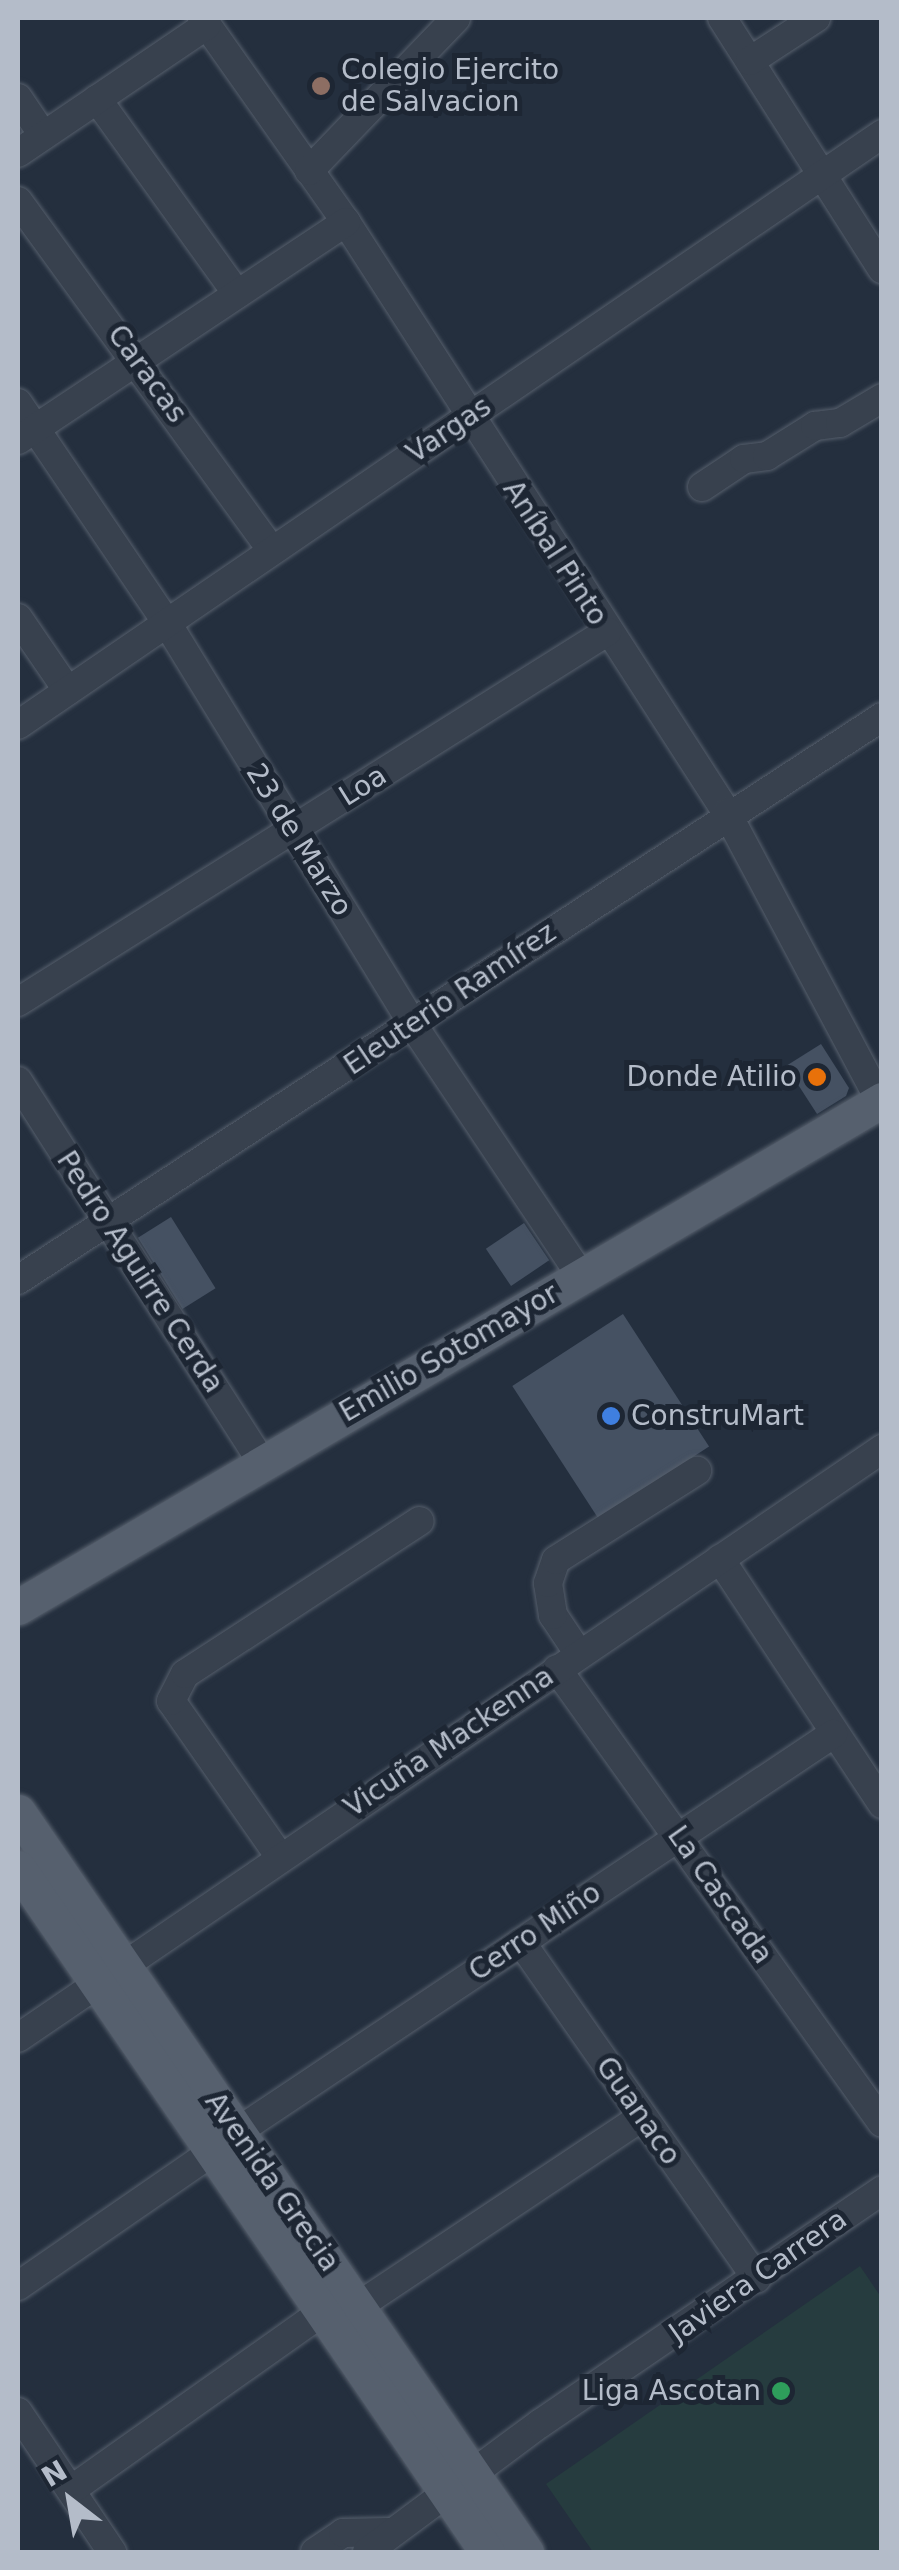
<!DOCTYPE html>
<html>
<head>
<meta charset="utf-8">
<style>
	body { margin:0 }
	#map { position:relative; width:899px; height:2570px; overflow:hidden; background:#242f3e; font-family:"DejaVu Sans",sans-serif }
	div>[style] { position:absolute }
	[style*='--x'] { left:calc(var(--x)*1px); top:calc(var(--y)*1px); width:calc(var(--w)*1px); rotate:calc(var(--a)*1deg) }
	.green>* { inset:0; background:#263c3f }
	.building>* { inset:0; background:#455162; transform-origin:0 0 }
	.roads { filter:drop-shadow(0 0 2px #565f6c) drop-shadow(0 0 2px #565f6c) }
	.minor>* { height:28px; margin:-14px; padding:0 14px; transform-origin:14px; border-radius:14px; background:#38414e }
	.major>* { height:35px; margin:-17.5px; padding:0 17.5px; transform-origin:17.5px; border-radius:17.5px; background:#56606e }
	.dots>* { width:28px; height:28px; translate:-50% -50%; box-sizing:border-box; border:5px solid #1d2633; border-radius:50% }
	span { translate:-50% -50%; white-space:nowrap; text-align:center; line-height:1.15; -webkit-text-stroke:10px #1d2633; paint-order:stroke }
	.poi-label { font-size:28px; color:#b4bcc9 }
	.left { translate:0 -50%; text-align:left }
	.right { translate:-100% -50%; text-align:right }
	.street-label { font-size:28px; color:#b4bcc9 }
	.frame { position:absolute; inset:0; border:20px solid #b4bcc9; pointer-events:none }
	.north { position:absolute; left:20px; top:2450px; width:100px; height:100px; -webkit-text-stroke:8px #1d2633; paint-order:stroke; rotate:329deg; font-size:28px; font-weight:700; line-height:40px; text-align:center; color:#b4bcc9 }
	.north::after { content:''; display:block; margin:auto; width:35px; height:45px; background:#b4bcc9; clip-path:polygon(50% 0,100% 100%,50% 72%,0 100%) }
</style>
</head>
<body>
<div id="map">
	<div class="green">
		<i style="clip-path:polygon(860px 2266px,881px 2297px,881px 2552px,593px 2552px,546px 2484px)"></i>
	</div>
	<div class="building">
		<i style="clip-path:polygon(821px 1044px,849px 1088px,846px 1096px,817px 1114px,786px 1066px)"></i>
		<i style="left:171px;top:1217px;width:84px;height:39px;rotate:58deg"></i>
		<i style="left:524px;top:1223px;width:45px;height:46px;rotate:56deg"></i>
		<i style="left:623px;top:1314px;width:158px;height:132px;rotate:57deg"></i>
	</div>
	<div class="roads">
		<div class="minor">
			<i style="--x:202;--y:18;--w:250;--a:54.8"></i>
			<i style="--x:346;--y:222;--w:703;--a:57.19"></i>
			<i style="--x:727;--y:813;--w:330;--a:62"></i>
			<i style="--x:722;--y:18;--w:298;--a:57.5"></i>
			<i style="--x:750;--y:61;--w:79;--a:-33.1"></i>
			<i style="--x:18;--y:98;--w:45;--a:56"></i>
			<i style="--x:97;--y:99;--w:240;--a:54.3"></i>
			<i style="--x:18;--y:153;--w:228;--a:-34.1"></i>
			<i style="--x:309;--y:171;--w:212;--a:-46.1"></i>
			<i style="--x:18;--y:201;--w:432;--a:54"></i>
			<i style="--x:18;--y:403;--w:266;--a:55.9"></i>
			<i style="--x:167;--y:623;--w:471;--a:58.5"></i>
			<i style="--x:413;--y:1025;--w:302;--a:56.2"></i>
			<i style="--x:18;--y:440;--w:394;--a:-33.6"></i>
			<i style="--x:702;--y:487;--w:50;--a:-33.7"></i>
			<i style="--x:744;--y:459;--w:23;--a:-7"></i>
			<i style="--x:767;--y:456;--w:57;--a:-32"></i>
			<i style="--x:815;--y:426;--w:25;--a:-7"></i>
			<i style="--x:840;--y:423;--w:49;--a:-30.8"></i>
			<i style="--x:18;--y:618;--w:88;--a:55.6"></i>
			<i style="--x:18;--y:725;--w:1047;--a:-34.37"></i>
			<i style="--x:18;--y:1002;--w:696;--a:-32.14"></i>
			<i style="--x:18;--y:1081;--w:453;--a:57.4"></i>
			<i style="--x:18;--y:1280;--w:1031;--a:-33.09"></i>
			<i style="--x:720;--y:1559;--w:294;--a:56.5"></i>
			<i style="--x:579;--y:1654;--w:47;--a:-123.7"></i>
			<i style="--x:553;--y:1615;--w:32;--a:-99"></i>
			<i style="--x:548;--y:1583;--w:24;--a:-71"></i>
			<i style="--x:556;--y:1560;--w:167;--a:-32.3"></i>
			<i style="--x:557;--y:1669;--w:558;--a:54.4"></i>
			<i style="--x:280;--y:1857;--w:190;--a:-124.9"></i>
			<i style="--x:171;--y:1701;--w:30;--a:-63"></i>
			<i style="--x:185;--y:1674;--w:280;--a:-33.1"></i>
			<i style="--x:521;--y:1942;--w:411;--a:55"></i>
			<i style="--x:18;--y:2038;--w:1046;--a:-34.28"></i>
			<i style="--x:237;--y:2132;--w:717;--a:-33.73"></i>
			<i style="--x:18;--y:2286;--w:236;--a:-34.6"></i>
			<i style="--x:357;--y:2307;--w:343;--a:-33.7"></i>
			<i style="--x:18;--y:2412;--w:169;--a:56.1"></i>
			<i style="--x:71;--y:2490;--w:308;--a:-35.3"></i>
			<i style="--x:315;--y:2552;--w:34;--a:-34"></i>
			<i style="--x:343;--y:2533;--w:45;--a:-1.3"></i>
			<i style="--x:367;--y:2552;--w:217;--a:-36.6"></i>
			<i style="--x:541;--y:2423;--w:413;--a:-34.3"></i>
		</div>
		<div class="major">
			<i style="--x:18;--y:1607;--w:1002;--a:-30.4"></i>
			<i style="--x:18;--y:1812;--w:898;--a:55.53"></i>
			<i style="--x:18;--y:1868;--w:829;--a:55.56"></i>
		</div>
	</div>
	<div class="dots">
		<i style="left:321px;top:86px;background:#8d6e63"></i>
		<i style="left:817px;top:1077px;background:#e8710a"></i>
		<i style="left:611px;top:1416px;background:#3f7fe0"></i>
		<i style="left:781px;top:2391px;background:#2e9e5b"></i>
	</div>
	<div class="poi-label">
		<span class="left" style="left:341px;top:86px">Colegio Ejercito<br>de Salvacion</span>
		<span class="right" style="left:797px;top:1077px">Donde Atilio</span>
		<span class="left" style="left:631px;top:1416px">ConstruMart</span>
		<span class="right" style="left:761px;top:2391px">Liga Ascotan</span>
	</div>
	<div class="street-label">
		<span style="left:147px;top:374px;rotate:54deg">Caracas</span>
		<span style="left:449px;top:430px;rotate:-34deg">Vargas</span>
		<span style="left:555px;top:553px;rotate:57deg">Aníbal Pinto</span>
		<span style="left:363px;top:786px;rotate:-32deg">Loa</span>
		<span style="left:299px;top:840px;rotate:58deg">23 de Marzo</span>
		<span style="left:450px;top:999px;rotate:-34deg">Eleuterio Ramírez</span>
		<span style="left:140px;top:1272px;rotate:57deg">Pedro Aguirre Cerda</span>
		<span style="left:449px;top:1353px;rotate:-30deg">Emilio Sotomayor</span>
		<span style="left:449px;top:1742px;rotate:-34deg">Vicuña Mackenna</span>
		<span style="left:720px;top:1895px;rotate:55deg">La Cascada</span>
		<span style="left:535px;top:1932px;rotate:-34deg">Cerro Miño</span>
		<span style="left:638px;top:2111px;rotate:55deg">Guanaco</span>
		<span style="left:272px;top:2182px;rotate:55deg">Avenida Grecia</span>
		<span style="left:758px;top:2276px;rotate:-35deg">Javiera Carrera</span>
	</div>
	<div class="frame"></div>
	<div class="north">N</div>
</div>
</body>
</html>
